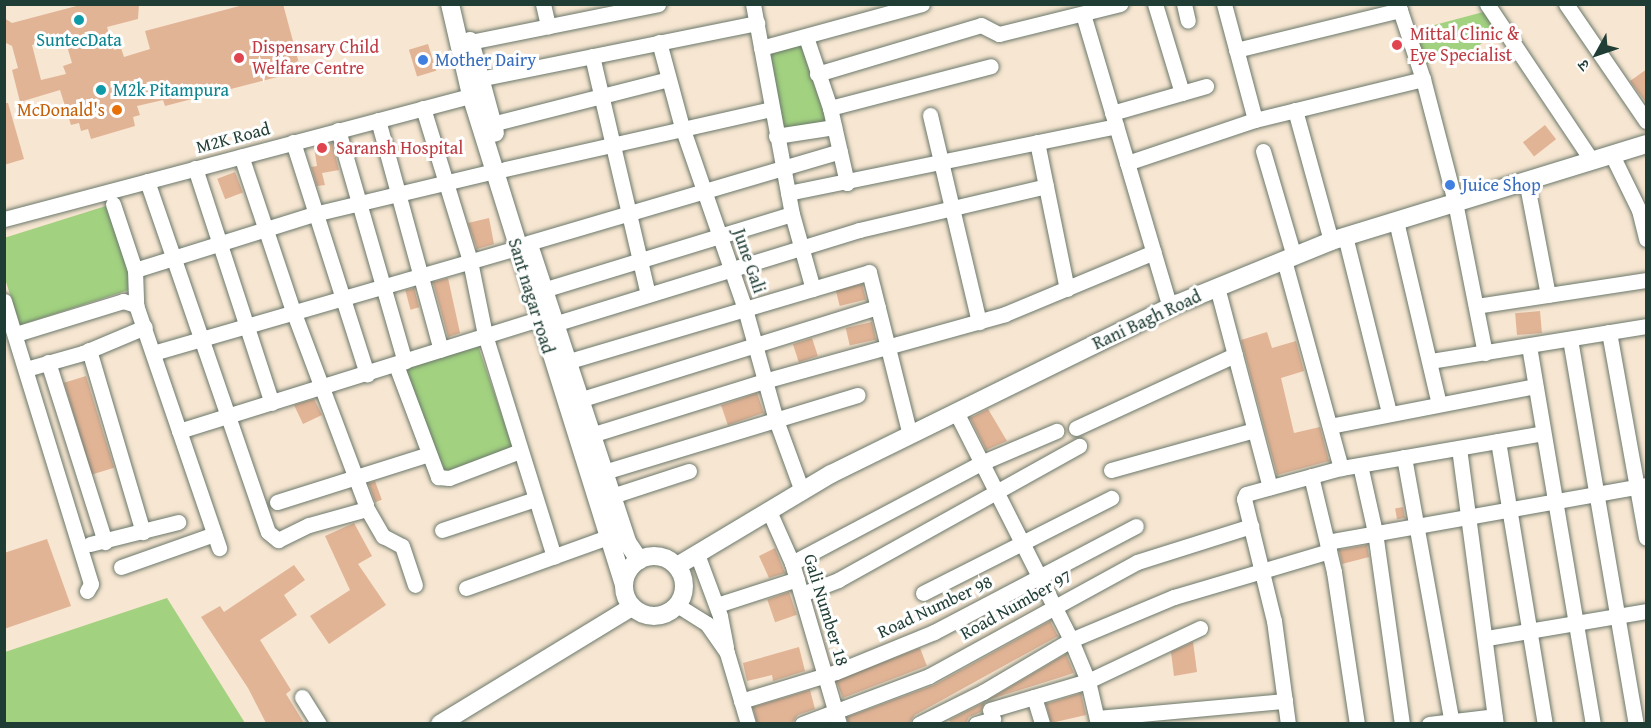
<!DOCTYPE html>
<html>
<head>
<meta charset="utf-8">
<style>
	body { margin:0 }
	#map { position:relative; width:1651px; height:728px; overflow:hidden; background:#f7e6d1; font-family:"Gentium Book Plus","Noto Serif Devanagari",serif }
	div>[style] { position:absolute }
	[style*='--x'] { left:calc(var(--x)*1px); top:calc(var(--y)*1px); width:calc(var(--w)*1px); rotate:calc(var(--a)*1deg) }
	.green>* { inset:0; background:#a2d180; transform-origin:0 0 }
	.building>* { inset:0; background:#e2b496; transform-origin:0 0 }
	.roads { filter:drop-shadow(0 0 2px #6b786b) drop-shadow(0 0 2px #6b786b) }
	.minor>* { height:15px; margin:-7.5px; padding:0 7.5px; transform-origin:7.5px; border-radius:7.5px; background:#fff }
	.tertiary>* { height:18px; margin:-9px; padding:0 9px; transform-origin:9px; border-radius:9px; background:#fff }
	.tertiary>.ring { margin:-9px; padding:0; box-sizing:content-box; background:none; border:18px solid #fff; border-radius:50% }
	.dots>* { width:16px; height:16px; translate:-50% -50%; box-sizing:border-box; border:3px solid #fff; border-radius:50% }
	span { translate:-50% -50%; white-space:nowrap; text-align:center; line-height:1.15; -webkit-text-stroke:6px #fff; paint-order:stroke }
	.health-label { font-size:18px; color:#be3a42 }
	.left { translate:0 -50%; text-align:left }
	.culture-label { font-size:18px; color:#0d838f }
	.shop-label { font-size:18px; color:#366cbe }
	.food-label { font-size:18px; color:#c56008 }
	.right { translate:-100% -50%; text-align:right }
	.street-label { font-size:18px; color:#1f3d34 }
	.frame { position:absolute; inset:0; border:6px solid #1f3d34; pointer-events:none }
	.north { position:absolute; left:1567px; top:24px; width:60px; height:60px; -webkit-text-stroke:4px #fff; paint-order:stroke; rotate:230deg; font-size:16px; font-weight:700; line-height:24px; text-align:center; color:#1f3d34 }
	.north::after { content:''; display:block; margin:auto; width:21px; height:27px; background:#1f3d34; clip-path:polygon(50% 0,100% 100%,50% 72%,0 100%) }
</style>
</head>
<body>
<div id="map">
	<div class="green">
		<i style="clip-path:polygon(1487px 11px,1499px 30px,1469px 53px,1423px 65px,1412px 31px)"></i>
		<i style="clip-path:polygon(805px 41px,830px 125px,778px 132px,763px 51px)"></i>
		<i style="clip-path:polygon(109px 205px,135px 288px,20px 325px,5px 279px,4px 238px)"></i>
		<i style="left:477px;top:343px;width:111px;height:76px;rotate:71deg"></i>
		<i style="clip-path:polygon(167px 598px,245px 723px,5px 723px,5px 652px)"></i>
	</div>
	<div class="building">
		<i style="clip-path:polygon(evenodd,84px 4px,139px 4px,138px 19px,107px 27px,114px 50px,121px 48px,124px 57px,150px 49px,145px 31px,247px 4px,283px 4px,301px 71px,165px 106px,163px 100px,137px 106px,140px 115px,133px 117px,135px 126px,91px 139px,88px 129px,81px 131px,79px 123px,71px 125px,60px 90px,20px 102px,12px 70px,18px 68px,12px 46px,4px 42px,4px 18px,12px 23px,84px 4px,64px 36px,72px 63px,63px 66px,66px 74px,41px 80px,32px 45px,64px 36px)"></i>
		<i style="left:428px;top:44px;width:28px;height:20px;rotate:73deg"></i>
		<i style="clip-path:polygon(1647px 69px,1647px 104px,1630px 81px)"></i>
		<i style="clip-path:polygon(4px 103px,8px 103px,24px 159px,4px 165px)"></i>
		<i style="left:1545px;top:125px;width:18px;height:28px;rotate:52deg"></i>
		<i style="clip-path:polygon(332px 143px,339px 170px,322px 173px,325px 185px,317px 186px,311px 167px,317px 166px,314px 147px)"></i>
		<i style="left:235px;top:172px;width:22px;height:19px;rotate:69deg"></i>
		<i style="clip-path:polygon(489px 218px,494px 244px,477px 249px,468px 223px)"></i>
		<i style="clip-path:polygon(448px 278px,460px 333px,448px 337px,433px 282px)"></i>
		<i style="left:862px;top:284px;width:16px;height:27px;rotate:76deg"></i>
		<i style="left:414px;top:288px;width:20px;height:9px;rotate:75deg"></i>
		<i style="left:1540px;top:311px;width:22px;height:25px;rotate:85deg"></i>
		<i style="left:872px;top:322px;width:18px;height:27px;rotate:77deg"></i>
		<i style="clip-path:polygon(1267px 332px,1272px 348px,1296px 341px,1304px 371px,1281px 378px,1294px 433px,1320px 427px,1329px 461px,1277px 475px,1241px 340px)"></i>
		<i style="left:812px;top:338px;width:19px;height:20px;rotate:72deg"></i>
		<i style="left:86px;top:376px;width:96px;height:23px;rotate:73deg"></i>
		<i style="left:757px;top:393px;width:21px;height:38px;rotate:71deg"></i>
		<i style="clip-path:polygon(314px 399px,322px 415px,303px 424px,294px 405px)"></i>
		<i style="clip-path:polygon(988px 409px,1007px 441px,986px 450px,970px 418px)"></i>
		<i style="left:375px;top:481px;width:20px;height:7px;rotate:70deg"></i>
		<i style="left:1403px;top:507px;width:11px;height:8px;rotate:80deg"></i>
		<i style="clip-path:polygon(354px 523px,372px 556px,358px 564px,386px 605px,329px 644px,310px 616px,350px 590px,325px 536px)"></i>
		<i style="clip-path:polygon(47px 539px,71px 606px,4px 629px,4px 553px)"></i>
		<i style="clip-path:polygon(1367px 545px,1369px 557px,1342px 564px,1339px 550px)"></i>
		<i style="clip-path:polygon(775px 548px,785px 573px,769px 578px,759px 556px)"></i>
		<i style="clip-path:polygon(294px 565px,305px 580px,284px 595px,297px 615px,260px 640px,291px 690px,286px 694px,304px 723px,266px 723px,248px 688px,201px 617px,220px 606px,224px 612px)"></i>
		<i style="left:789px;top:592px;width:24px;height:23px;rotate:71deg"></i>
		<i style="clip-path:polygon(1050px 621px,1058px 636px,915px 715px,909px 723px,848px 723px,847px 717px,934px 685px)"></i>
		<i style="clip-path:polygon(1193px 642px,1197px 672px,1174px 676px,1171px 652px)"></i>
		<i style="clip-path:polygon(799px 647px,805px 671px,773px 681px,772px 675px,747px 681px,743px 663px)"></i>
		<i style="left:920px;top:648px;width:19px;height:90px;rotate:69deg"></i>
		<i style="clip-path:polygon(1066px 654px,1074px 673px,988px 700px)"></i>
		<i style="clip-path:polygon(810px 690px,815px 709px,798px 715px,792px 723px,757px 723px,753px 707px)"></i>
		<i style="clip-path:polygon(1081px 693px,1086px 715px,1051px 723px,1046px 704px)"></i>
		<i style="clip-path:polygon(985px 702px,981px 712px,969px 717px,966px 723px,951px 723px,949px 720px)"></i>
	</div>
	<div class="roads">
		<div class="minor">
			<i style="--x:543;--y:4;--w:23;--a:77"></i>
			<i style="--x:753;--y:4;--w:214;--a:79.5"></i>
			<i style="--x:792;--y:214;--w:78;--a:74.4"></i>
			<i style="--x:1155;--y:4;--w:93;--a:73.1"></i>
			<i style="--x:1184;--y:4;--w:17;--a:77"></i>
			<i style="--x:1224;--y:4;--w:120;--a:75"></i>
			<i style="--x:1398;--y:4;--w:79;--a:71.6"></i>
			<i style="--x:1423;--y:79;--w:127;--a:75.4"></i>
			<i style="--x:1455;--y:202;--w:154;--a:78.8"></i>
			<i style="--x:1487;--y:4;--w:189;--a:56.2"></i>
			<i style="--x:1566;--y:4;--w:142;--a:55.6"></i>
			<i style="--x:1083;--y:14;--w:306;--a:73.5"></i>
			<i style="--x:806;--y:37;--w:75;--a:71.3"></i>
			<i style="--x:830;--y:108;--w:77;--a:77.2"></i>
			<i style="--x:470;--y:42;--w:192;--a:-11.4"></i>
			<i style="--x:659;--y:42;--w:88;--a:74.9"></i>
			<i style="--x:682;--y:127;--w:193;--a:70.9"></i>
			<i style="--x:745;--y:309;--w:115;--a:74.4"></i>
			<i style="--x:776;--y:420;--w:76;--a:69.9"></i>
			<i style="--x:761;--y:48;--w:167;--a:-15.3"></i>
			<i style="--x:1236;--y:50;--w:169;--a:-13.7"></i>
			<i style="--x:592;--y:56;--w:245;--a:76.8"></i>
			<i style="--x:817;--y:74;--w:171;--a:-16.6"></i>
			<i style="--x:981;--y:25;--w:20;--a:27"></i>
			<i style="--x:999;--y:34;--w:125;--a:-13.9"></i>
			<i style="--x:479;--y:79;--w:284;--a:-11.4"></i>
			<i style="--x:423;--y:108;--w:160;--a:72.9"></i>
			<i style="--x:470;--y:261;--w:76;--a:78.5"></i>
			<i style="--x:485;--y:335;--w:232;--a:72.7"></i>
			<i style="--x:830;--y:108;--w:166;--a:-14.6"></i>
			<i style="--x:1295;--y:110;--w:136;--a:74.6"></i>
			<i style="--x:1112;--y:113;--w:98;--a:-16"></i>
			<i style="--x:930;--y:115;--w:213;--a:76.7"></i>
			<i style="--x:378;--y:120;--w:238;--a:74.7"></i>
			<i style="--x:492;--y:124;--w:182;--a:-14.3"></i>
			<i style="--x:338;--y:130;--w:241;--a:73.9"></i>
			<i style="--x:776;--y:136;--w:59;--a:-8.8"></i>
			<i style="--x:293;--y:142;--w:244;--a:72.3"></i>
			<i style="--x:1037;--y:142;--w:150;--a:78.5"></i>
			<i style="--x:1263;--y:151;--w:109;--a:73.6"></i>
			<i style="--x:1612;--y:155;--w:61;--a:63.9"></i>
			<i style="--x:1639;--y:210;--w:30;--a:76"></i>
			<i style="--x:1127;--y:163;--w:135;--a:-18.6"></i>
			<i style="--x:1255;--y:120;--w:173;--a:-13.7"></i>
			<i style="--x:195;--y:168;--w:247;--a:71.9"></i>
			<i style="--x:505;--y:169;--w:273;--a:-12.7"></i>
			<i style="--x:1526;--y:180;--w:117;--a:79.2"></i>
			<i style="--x:147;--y:181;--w:371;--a:71"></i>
			<i style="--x:268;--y:532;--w:13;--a:39"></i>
			<i style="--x:278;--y:540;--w:34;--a:-26"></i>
			<i style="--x:309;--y:525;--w:56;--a:-15.5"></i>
			<i style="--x:363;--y:510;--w:6;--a:-59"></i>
			<i style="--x:366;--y:505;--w:207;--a:-110.6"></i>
			<i style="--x:293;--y:311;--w:163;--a:-108.5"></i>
			<i style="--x:788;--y:193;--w:335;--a:-11.5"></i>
			<i style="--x:113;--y:204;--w:70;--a:71.6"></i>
			<i style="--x:135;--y:270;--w:35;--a:88"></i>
			<i style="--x:4;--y:219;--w:492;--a:-14.8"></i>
			<i style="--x:1396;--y:221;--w:188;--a:76.8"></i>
			<i style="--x:1345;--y:236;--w:182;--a:76"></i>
			<i style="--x:528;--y:243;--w:325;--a:-16.4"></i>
			<i style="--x:1284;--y:260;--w:216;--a:74.7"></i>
			<i style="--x:135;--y:270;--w:188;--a:-17.4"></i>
			<i style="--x:314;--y:214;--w:185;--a:-13.4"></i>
			<i style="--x:1217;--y:287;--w:207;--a:75.2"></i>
			<i style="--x:543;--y:290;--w:260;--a:-17"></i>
			<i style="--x:4;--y:301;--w:296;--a:72.9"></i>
			<i style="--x:91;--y:584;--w:8;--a:120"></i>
			<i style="--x:1476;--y:306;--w:172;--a:-8.7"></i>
			<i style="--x:554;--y:324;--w:319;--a:-17.1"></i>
			<i style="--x:859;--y:230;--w:192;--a:-13.2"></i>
			<i style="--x:1609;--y:332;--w:209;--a:79.8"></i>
			<i style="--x:16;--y:334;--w:112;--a:-17.1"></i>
			<i style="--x:123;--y:301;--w:14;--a:17"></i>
			<i style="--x:136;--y:305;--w:257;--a:71.1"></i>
			<i style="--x:1570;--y:339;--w:391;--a:80.3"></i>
			<i style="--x:1529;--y:346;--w:383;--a:80.4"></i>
			<i style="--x:89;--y:350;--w:190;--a:73.5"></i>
			<i style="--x:153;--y:353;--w:379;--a:-16.1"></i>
			<i style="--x:1431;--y:361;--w:218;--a:-9.2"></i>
			<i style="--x:48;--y:362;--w:189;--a:72.4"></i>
			<i style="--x:566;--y:362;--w:316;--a:-16.5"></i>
			<i style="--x:869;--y:272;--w:168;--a:75.9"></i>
			<i style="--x:396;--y:365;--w:120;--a:69.4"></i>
			<i style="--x:438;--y:477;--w:11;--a:5"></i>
			<i style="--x:449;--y:478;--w:76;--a:-20.8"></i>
			<i style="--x:26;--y:369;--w:59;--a:-15.7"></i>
			<i style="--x:83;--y:353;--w:67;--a:-22.8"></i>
			<i style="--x:579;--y:400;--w:313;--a:-17.3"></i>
			<i style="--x:956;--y:412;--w:255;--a:63.2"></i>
			<i style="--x:1071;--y:640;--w:44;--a:67.5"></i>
			<i style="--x:1088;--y:681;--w:44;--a:76.9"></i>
			<i style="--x:1330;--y:426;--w:209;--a:-11"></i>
			<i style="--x:1076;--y:428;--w:175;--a:-24.7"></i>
			<i style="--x:179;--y:431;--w:390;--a:-17.3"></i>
			<i style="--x:591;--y:435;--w:181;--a:-17.3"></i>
			<i style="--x:764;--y:381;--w:250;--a:-15.5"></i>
			<i style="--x:1005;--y:314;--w:161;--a:-22.6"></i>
			<i style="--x:1498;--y:441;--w:287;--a:80.6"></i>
			<i style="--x:1459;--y:448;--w:278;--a:82.4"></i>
			<i style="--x:1404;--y:457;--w:271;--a:79.8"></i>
			<i style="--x:1360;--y:465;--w:69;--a:77.4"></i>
			<i style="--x:1375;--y:532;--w:194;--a:82"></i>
			<i style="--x:1111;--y:470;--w:148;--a:-15.6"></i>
			<i style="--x:604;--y:472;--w:265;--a:-16.9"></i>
			<i style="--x:1311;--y:476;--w:99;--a:76.5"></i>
			<i style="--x:1334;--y:572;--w:154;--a:81.4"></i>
			<i style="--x:612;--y:496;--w:81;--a:-18"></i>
			<i style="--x:277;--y:502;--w:159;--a:-17.5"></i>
			<i style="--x:366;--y:507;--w:34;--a:60"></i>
			<i style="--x:383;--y:536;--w:21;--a:28"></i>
			<i style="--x:402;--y:546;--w:41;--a:71.6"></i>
			<i style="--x:769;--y:511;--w:57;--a:66.1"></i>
			<i style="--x:792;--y:563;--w:168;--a:73.7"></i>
			<i style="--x:442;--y:530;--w:98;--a:-18.4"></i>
			<i style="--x:1327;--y:542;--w:324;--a:-10.1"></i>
			<i style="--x:90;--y:544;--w:91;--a:-14"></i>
			<i style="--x:697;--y:554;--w:66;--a:69.6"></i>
			<i style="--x:720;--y:616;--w:32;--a:79"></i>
			<i style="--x:792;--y:563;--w:214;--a:-27.9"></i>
			<i style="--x:981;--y:463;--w:82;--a:-23.1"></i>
			<i style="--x:121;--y:567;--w:99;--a:-19.5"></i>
			<i style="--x:466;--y:588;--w:151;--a:-19.8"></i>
			<i style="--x:923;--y:593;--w:211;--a:-26.8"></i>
			<i style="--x:802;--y:594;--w:39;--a:-21"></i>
			<i style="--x:838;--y:580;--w:276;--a:-29.1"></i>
			<i style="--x:677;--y:605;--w:36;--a:32"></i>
			<i style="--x:707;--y:624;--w:35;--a:55"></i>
			<i style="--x:727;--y:653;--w:74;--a:73.5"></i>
			<i style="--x:717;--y:605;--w:84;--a:-18"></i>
			<i style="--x:1487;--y:638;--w:161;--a:-9.6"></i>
			<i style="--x:302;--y:697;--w:32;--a:58"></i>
			<i style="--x:1034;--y:697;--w:28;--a:73"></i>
			<i style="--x:741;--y:701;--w:99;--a:-17"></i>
			<i style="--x:836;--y:672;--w:106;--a:-22.2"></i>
			<i style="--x:934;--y:632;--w:228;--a:-27.7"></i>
			<i style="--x:990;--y:710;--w:102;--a:-16.5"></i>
			<i style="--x:1088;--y:681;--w:124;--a:-25.3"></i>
			<i style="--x:1097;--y:718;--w:189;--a:-5.2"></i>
			<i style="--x:802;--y:724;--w:136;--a:-20.7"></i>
			<i style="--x:929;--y:676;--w:237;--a:-28.7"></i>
			<i style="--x:1137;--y:562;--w:120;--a:-17.5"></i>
			<i style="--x:919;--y:724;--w:72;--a:-26.6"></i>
			<i style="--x:983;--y:692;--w:102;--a:-30.6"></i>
			<i style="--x:1071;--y:640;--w:112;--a:-22.7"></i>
			<i style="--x:1174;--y:597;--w:162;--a:-16.5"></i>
			<i style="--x:976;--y:724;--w:18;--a:-16"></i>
			<i style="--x:1288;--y:724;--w:104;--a:-97.7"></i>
			<i style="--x:1274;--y:621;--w:126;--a:-103.8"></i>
			<i style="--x:1244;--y:499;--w:5;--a:-68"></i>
			<i style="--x:1246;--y:494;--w:98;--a:-15.3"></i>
			<i style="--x:1341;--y:468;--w:205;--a:-9.8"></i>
			<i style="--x:1429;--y:724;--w:66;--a:-6.9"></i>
		</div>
		<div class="tertiary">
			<i style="--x:450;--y:4;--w:93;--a:77"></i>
			<i style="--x:471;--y:95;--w:513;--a:72.66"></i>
			<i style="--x:470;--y:41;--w:95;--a:74.8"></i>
			<i style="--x:531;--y:251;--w:306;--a:71.7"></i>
			<i style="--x:627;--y:542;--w:22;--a:56"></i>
			<i class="ring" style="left:624px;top:556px;width:42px;height:42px"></i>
			<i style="--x:677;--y:566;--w:179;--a:-30.9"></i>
			<i style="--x:831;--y:474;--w:386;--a:-26.2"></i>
			<i style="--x:1177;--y:304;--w:166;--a:-22.2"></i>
			<i style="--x:1331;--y:241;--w:330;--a:-17.1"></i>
			<i style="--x:440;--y:724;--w:225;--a:-31.4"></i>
		</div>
	</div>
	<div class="dots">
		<i style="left:79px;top:20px;background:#0f9aa8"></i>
		<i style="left:1397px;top:45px;background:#e0444e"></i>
		<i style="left:239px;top:58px;background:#e0444e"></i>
		<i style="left:423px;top:60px;background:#3f7fe0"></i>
		<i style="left:101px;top:90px;background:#0f9aa8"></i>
		<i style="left:117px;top:110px;background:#e8710a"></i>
		<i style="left:322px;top:148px;background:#e0444e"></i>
		<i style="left:1450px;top:185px;background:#3f7fe0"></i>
	</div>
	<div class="health-label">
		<span class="left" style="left:1410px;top:45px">Mittal Clinic &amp;<br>Eye Specialist</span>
		<span class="left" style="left:252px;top:58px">Dispensary Child<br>Welfare Centre</span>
		<span class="left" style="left:336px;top:148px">Saransh Hospital</span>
	</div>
	<div class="culture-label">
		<span style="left:79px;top:40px">SuntecData</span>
		<span class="left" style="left:113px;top:90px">M2k Pitampura</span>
	</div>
	<div class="shop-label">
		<span class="left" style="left:435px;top:60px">Mother Dairy</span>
		<span class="left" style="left:1462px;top:185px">Juice Shop</span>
	</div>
	<div class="food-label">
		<span class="right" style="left:105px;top:110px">McDonald's</span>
	</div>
	<div class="street-label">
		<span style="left:233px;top:138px;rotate:-15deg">M2K Road</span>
		<span style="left:749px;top:261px;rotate:71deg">June Gali</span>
		<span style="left:531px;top:296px;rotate:73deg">Sant nagar road</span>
		<span style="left:1147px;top:320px;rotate:-25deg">Rani Bagh Road</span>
		<span style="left:1016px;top:605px;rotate:-29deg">Road Number 97</span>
		<span style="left:935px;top:607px;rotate:-25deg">Road Number 98</span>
		<span style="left:826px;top:610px;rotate:73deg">Gali Number 18</span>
	</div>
	<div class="frame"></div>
	<div class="north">उ</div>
</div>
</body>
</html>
